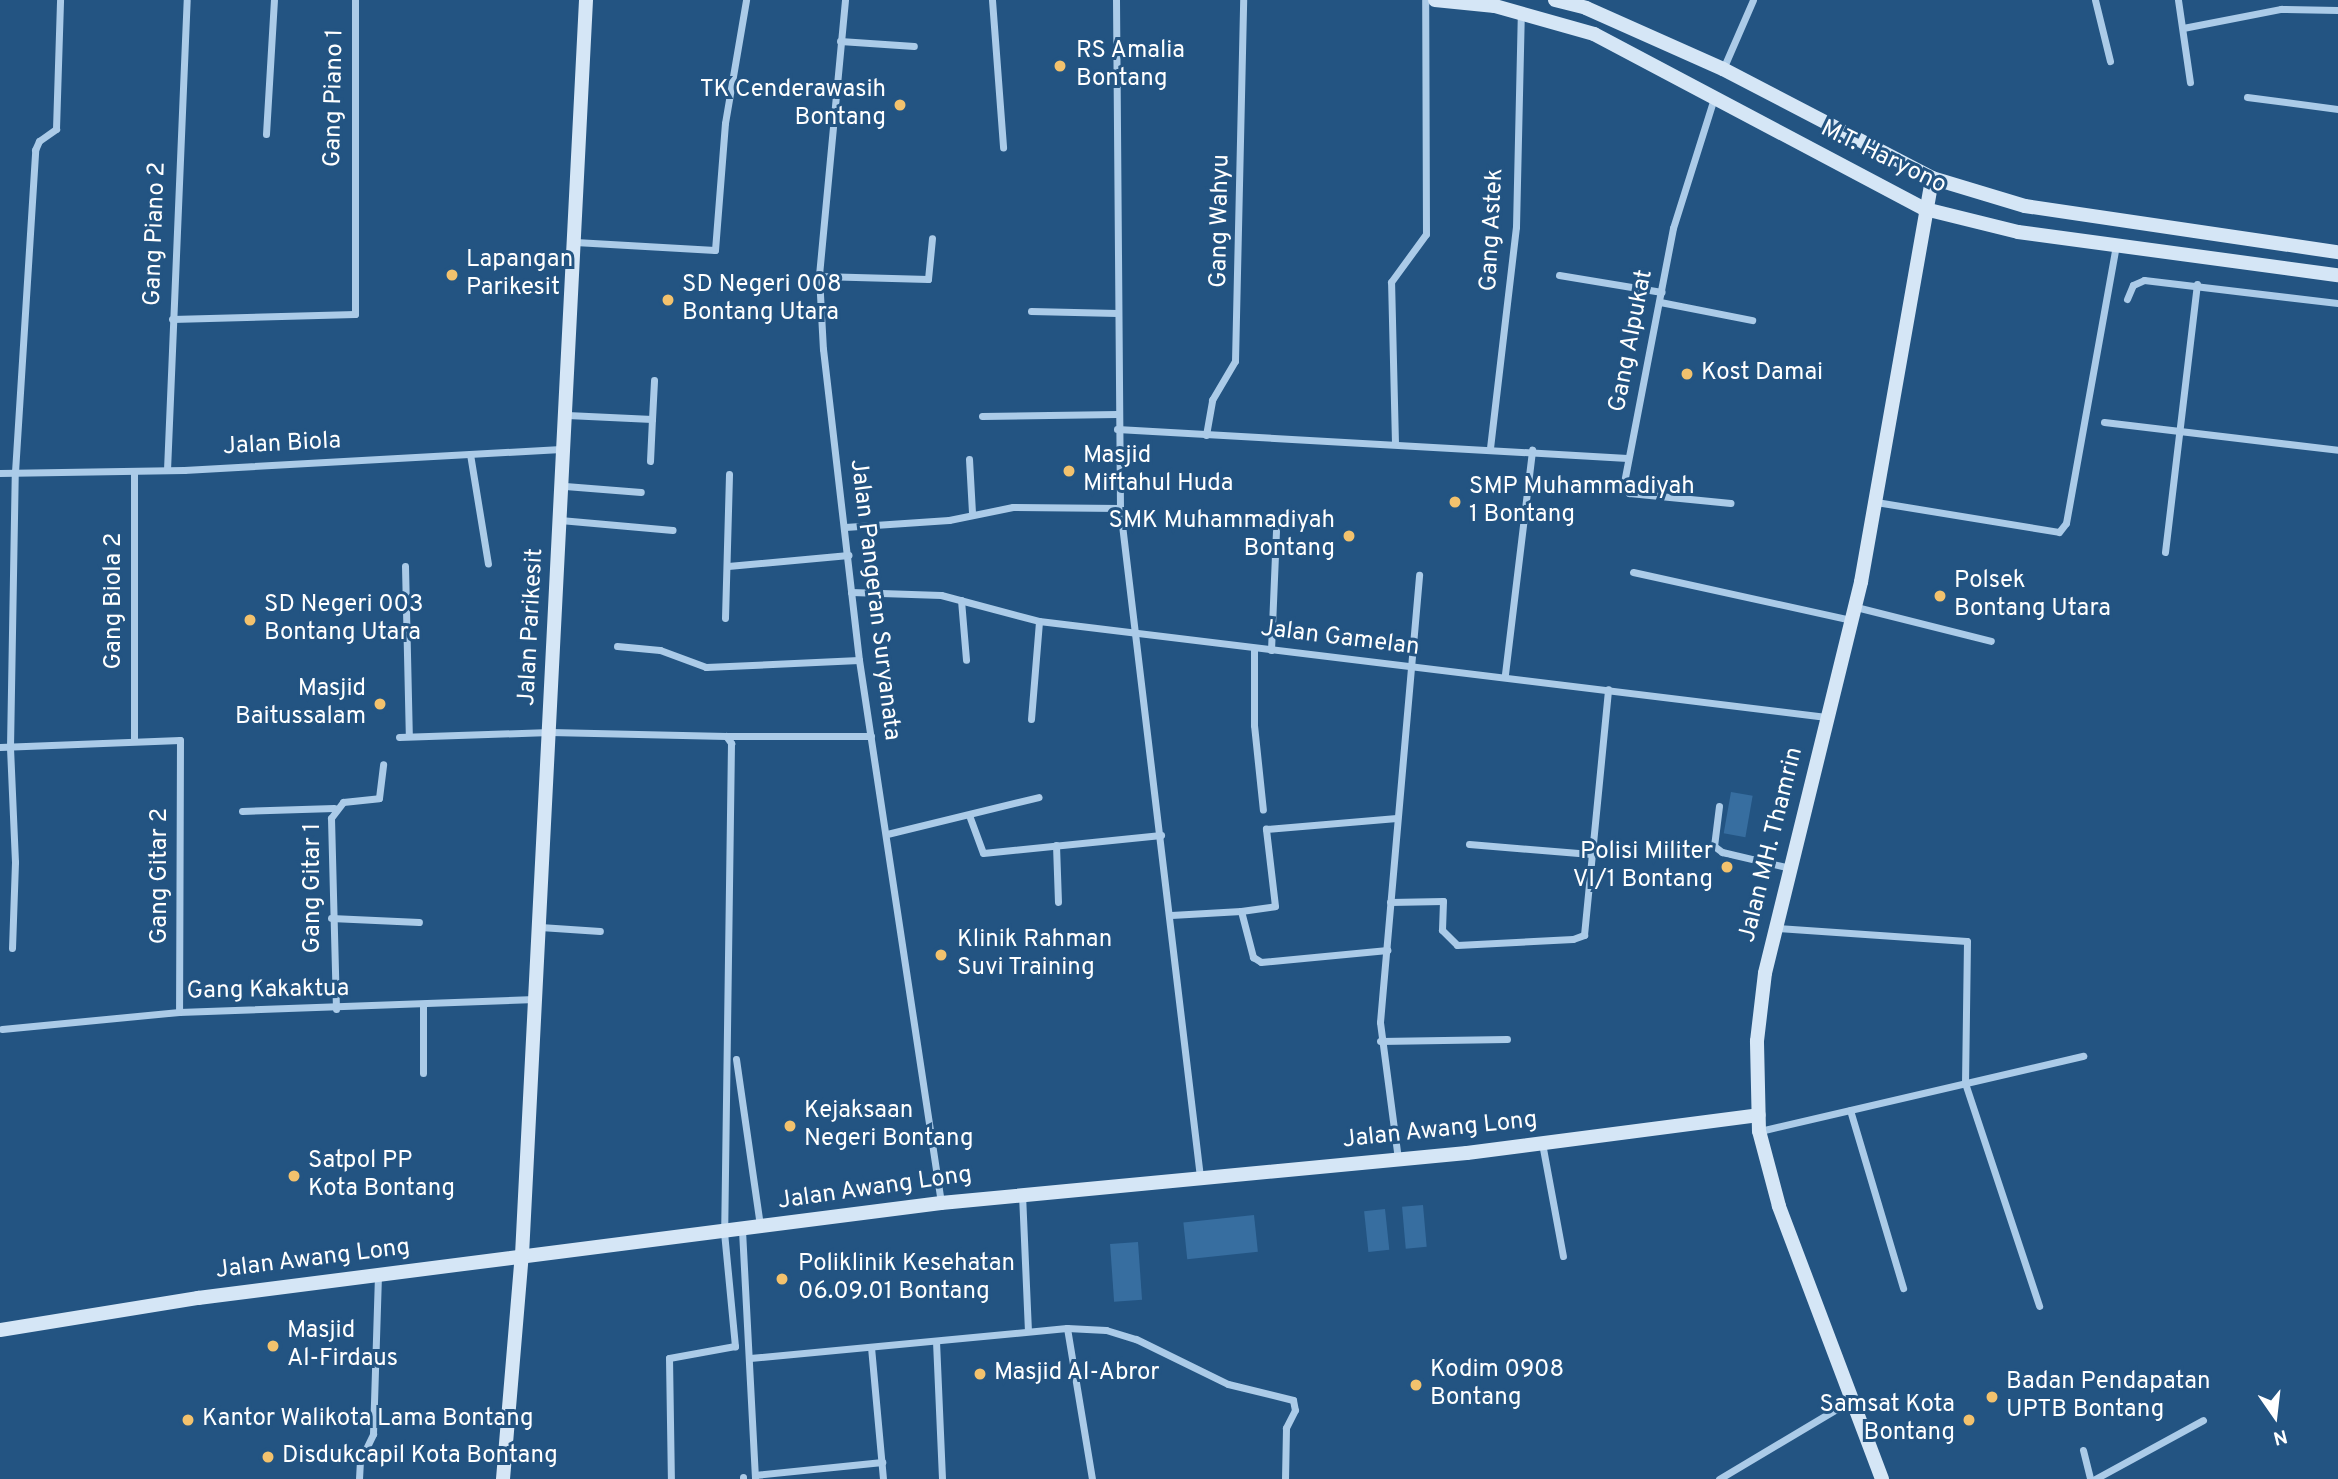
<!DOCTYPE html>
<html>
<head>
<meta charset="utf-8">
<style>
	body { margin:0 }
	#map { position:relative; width:2338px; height:1479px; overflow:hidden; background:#235482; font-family:Overpass,sans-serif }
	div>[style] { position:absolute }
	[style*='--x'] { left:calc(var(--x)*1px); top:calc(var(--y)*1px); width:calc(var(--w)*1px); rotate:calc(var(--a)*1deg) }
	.green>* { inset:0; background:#376ea0; transform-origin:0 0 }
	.street>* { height:7px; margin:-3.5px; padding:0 3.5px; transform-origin:3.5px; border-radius:3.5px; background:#abcbe8 }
	.secondary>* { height:14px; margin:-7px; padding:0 7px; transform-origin:7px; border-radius:7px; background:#d5e6f6 }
	.dots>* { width:19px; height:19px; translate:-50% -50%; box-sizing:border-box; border:4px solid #235482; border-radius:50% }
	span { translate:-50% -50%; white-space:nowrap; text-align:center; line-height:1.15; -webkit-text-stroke:6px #235482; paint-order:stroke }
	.poi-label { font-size:24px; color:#fff }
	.left { translate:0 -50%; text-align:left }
	.right { translate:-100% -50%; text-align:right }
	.street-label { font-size:24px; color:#fff }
	.north { position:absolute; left:2240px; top:1381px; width:70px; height:70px; -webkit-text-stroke:5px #235482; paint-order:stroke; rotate:166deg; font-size:19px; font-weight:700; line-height:28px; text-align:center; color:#fff }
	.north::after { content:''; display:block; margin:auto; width:24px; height:32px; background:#fff; clip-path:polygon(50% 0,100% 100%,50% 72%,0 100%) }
</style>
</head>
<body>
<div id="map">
	<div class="green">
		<i style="left:1731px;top:792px;width:22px;height:42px;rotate:10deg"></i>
		<i style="left:1423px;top:1205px;width:42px;height:21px;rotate:85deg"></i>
		<i style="left:1385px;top:1209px;width:41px;height:21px;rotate:84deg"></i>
		<i style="left:1254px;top:1215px;width:37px;height:71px;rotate:84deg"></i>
		<i style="left:1138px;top:1242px;width:58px;height:28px;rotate:86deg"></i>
	</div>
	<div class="street">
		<i style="--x:845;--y:0;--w:277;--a:95.4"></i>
		<i style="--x:819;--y:276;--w:73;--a:86.9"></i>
		<i style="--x:823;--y:349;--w:313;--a:83.4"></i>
		<i style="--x:859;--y:660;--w:549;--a:81.41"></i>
		<i style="--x:992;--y:0;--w:148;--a:85.7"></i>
		<i style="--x:1116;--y:0;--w:508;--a:89.55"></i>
		<i style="--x:1120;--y:508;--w:674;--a:83.18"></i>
		<i style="--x:2095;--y:0;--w:63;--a:76.2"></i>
		<i style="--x:2178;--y:0;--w:83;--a:81.7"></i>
		<i style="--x:2183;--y:28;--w:100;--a:-11"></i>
		<i style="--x:2281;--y:9;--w:57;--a:1"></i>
		<i style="--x:840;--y:41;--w:74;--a:3.9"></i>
		<i style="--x:1723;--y:69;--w:75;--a:-66.5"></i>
		<i style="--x:2247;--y:97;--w:92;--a:7.5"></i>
		<i style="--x:1714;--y:98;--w:136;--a:107.5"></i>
		<i style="--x:1673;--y:228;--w:265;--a:100.9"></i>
		<i style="--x:1623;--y:488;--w:8;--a:40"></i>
		<i style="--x:1629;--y:493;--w:102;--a:5.6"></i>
		<i style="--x:266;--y:134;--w:134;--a:-86.6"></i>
		<i style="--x:575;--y:242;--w:140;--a:3.3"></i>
		<i style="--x:715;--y:250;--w:127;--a:-85.5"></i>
		<i style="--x:725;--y:123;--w:125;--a:-80.3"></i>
		<i style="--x:1559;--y:275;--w:104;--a:9.4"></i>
		<i style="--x:819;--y:276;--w:109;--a:1.6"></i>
		<i style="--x:928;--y:279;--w:41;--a:-84.4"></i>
		<i style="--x:2127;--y:299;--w:15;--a:-67"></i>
		<i style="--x:2133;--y:285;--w:12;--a:-24"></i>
		<i style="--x:2144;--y:280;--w:195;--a:6.8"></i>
		<i style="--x:1660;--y:302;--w:94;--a:11.1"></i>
		<i style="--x:1031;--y:311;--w:86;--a:1.3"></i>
		<i style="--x:172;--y:319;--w:183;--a:-1.6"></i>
		<i style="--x:355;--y:314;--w:314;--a:-90"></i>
		<i style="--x:567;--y:415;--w:85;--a:2.7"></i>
		<i style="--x:652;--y:419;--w:39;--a:-87"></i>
		<i style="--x:982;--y:416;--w:135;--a:-0.8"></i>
		<i style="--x:2104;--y:422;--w:236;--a:6.8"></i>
		<i style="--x:1117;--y:429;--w:511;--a:3.25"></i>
		<i style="--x:1206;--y:435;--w:36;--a:-80"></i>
		<i style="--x:1212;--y:400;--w:45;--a:-59.5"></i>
		<i style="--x:1235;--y:361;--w:361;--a:-88.7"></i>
		<i style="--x:1395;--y:443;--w:161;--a:-91.4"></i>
		<i style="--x:1391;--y:282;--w:59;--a:-53.9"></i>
		<i style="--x:1426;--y:234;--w:234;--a:-90.2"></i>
		<i style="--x:1490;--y:448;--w:223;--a:-83.3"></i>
		<i style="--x:1516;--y:227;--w:213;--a:-88.7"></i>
		<i style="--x:470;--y:454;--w:111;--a:80.7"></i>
		<i style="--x:969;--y:459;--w:54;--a:86.8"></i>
		<i style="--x:650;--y:461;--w:42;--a:-87.3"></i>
		<i style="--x:167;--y:470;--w:470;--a:-87.6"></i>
		<i style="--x:134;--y:471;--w:269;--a:90"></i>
		<i style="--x:0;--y:473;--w:184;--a:-0.9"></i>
		<i style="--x:184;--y:470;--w:382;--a:-3.2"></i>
		<i style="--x:565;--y:486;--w:76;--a:4.5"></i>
		<i style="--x:1876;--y:502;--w:185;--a:9.3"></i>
		<i style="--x:2059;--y:532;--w:11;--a:-52"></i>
		<i style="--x:2066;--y:523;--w:281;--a:-79.8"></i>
		<i style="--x:560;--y:520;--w:113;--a:5.1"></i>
		<i style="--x:845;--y:527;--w:104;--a:-3.9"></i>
		<i style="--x:949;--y:520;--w:65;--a:-11.5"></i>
		<i style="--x:1013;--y:507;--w:107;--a:0.5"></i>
		<i style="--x:2165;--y:552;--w:270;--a:-83.2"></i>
		<i style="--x:405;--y:566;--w:170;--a:88.7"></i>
		<i style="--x:728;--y:566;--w:121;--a:-5.2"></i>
		<i style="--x:1633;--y:572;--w:224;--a:12.4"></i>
		<i style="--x:851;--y:592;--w:90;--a:1.9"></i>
		<i style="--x:941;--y:595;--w:101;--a:14.9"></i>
		<i style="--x:1039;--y:621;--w:793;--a:6.95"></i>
		<i style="--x:961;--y:600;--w:60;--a:85.2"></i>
		<i style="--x:1856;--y:607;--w:139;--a:14.1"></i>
		<i style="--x:725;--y:618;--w:144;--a:-88.4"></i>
		<i style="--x:617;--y:646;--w:43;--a:5.3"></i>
		<i style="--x:660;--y:650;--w:49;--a:20.3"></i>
		<i style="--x:706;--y:667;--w:153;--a:-2.6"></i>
		<i style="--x:1254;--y:648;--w:77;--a:90"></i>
		<i style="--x:1254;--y:725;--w:85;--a:84"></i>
		<i style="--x:1271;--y:650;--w:119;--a:-87.6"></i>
		<i style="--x:1505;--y:674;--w:226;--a:-83.1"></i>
		<i style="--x:1031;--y:719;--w:98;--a:-85.3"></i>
		<i style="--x:726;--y:736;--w:145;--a:0"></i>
		<i style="--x:399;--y:737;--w:151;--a:-1.9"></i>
		<i style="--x:550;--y:732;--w:176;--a:1.3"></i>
		<i style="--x:726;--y:736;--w:9;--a:54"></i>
		<i style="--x:731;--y:743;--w:489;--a:90.8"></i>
		<i style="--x:724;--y:1232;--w:115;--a:84.5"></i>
		<i style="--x:735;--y:1346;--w:67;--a:169.7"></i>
		<i style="--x:669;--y:1358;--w:121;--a:89.1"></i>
		<i style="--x:0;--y:747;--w:180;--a:-2.2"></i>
		<i style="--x:180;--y:740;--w:272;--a:90.2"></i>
		<i style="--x:1719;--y:806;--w:40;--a:97.1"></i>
		<i style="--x:1714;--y:846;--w:10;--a:37"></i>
		<i style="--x:1722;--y:852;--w:70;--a:13.2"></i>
		<i style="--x:242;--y:811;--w:92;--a:-1.9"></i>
		<i style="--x:969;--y:815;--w:40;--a:69.8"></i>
		<i style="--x:983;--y:853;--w:179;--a:-5.8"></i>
		<i style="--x:887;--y:834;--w:156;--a:-13.7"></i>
		<i style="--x:1469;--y:844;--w:122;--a:4.7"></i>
		<i style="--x:1056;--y:845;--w:57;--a:88"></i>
		<i style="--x:1390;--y:902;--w:53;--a:-1.1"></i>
		<i style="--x:1443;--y:901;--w:29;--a:92"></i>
		<i style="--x:1442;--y:930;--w:21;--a:45"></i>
		<i style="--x:1457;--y:945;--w:116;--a:-3"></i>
		<i style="--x:1573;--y:939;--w:12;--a:-20"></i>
		<i style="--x:1584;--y:935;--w:247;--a:-84.4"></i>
		<i style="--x:1241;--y:911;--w:34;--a:-8"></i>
		<i style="--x:1275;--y:906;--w:78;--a:-96.7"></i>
		<i style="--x:1266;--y:829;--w:131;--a:-4.8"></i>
		<i style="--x:1171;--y:915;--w:70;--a:-3.3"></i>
		<i style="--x:1241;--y:911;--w:48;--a:75.4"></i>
		<i style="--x:1253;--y:957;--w:9;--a:32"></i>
		<i style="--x:1261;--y:962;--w:127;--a:-5.4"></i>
		<i style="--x:331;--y:918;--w:88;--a:2.6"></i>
		<i style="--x:540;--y:927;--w:60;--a:3.8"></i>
		<i style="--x:1777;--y:928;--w:190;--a:3.9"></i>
		<i style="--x:1967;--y:941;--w:142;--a:90.8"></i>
		<i style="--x:1965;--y:1083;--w:235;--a:71.6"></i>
		<i style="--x:12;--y:948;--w:86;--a:-88"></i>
		<i style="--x:15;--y:862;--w:115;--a:-92.5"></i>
		<i style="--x:10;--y:747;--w:275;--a:-89"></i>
		<i style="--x:15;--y:472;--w:323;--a:-86.4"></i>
		<i style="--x:35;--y:150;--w:10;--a:-66"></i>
		<i style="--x:39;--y:141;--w:21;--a:-35"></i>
		<i style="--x:56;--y:129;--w:129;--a:-88.2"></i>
		<i style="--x:423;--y:1005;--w:68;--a:90"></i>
		<i style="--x:336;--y:1009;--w:191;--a:-91.5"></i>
		<i style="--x:331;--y:818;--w:20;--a:-53"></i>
		<i style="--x:343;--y:802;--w:36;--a:-6"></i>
		<i style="--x:379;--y:798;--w:34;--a:-83"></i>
		<i style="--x:2;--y:1029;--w:178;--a:-5.5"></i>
		<i style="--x:179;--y:1012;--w:356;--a:-2.1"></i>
		<i style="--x:1380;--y:1041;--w:127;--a:-0.9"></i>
		<i style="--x:736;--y:1059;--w:169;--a:81.8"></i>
		<i style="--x:1850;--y:1110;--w:186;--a:73.4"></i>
		<i style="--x:1760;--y:1131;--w:332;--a:-13.1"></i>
		<i style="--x:1542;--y:1143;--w:115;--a:79.5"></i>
		<i style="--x:1398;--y:1159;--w:138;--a:-97.5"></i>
		<i style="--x:1380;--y:1022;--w:449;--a:-85"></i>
		<i style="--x:1022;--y:1194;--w:137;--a:87.5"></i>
		<i style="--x:742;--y:1230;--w:249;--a:87"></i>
		<i style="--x:1067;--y:1328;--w:153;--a:80.6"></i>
		<i style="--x:936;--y:1341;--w:138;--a:87.5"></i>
		<i style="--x:871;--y:1347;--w:133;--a:84.8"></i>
		<i style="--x:750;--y:1358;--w:318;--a:-5.4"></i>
		<i style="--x:1067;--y:1328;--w:39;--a:3"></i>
		<i style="--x:1106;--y:1330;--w:31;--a:17"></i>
		<i style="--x:1136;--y:1339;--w:102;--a:26.1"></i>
		<i style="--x:1228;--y:1384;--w:67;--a:13.8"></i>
		<i style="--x:1293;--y:1400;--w:10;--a:79"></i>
		<i style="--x:1295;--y:1410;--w:20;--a:117"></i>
		<i style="--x:1286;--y:1428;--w:51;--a:91.1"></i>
		<i style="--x:2083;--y:1450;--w:30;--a:76"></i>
		<i style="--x:755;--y:1475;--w:128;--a:-5.8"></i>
		<i style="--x:743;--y:1477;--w:2;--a:90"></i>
		<i style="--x:359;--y:1479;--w:18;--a:-87"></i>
		<i style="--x:360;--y:1461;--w:30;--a:-64"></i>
		<i style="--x:373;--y:1434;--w:160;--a:-88.2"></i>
		<i style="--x:1719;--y:1479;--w:156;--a:-30.8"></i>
		<i style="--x:2095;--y:1479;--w:123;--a:-28.6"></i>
	</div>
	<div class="secondary">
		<i style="--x:1435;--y:0;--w:60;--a:5.7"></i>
		<i style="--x:1495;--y:6;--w:103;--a:15.8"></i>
		<i style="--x:1594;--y:34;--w:374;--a:27.9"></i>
		<i style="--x:1925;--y:209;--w:96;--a:13.9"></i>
		<i style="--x:2018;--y:232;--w:323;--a:7.7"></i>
		<i style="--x:1555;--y:0;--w:32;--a:14"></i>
		<i style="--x:1586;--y:8;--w:150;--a:24"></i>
		<i style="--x:1723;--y:69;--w:236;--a:27.5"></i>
		<i style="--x:1932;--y:178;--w:97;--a:16.8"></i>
		<i style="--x:2025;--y:206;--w:316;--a:8.4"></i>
		<i style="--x:0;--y:1330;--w:201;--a:-9.2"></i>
		<i style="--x:198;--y:1298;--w:749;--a:-7.29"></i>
		<i style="--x:941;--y:1203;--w:528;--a:-5.43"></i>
		<i style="--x:1467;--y:1153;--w:294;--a:-7.4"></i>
		<i style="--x:503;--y:1479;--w:225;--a:-85.2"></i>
		<i style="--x:522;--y:1255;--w:1257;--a:-87.08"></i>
		<i style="--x:1882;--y:1479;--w:292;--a:-110.7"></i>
		<i style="--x:1779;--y:1206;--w:78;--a:-104.9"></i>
		<i style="--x:1759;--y:1131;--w:90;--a:-91.3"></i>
		<i style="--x:1757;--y:1041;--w:68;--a:-83.3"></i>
		<i style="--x:1765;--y:973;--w:403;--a:-76.2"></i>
		<i style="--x:1861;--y:582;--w:410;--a:-80"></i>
	</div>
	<div class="dots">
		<i style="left:1060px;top:66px;background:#f3c26d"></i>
		<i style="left:900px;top:105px;background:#f3c26d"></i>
		<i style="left:452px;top:275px;background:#f3c26d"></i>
		<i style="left:668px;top:300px;background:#f3c26d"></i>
		<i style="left:1687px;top:374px;background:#f3c26d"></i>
		<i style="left:1069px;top:471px;background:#f3c26d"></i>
		<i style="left:1455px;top:502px;background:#f3c26d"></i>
		<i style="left:1349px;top:536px;background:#f3c26d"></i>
		<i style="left:1940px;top:596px;background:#f3c26d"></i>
		<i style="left:250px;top:620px;background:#f3c26d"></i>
		<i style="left:380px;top:704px;background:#f3c26d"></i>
		<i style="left:1727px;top:867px;background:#f3c26d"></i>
		<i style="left:941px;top:955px;background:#f3c26d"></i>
		<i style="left:790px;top:1126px;background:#f3c26d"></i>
		<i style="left:294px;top:1176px;background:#f3c26d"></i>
		<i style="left:782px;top:1279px;background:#f3c26d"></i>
		<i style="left:273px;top:1346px;background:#f3c26d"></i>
		<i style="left:980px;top:1374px;background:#f3c26d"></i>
		<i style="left:1416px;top:1385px;background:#f3c26d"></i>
		<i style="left:1992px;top:1397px;background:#f3c26d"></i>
		<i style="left:188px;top:1420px;background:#f3c26d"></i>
		<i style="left:1969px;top:1420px;background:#f3c26d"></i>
		<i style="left:268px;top:1457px;background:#f3c26d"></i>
	</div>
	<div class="poi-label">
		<span class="left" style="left:1076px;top:66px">RS Amalia<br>Bontang</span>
		<span class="right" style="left:886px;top:105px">TK Cenderawasih<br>Bontang</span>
		<span class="left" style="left:466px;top:275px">Lapangan<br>Parikesit</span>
		<span class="left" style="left:682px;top:300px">SD Negeri 008<br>Bontang Utara</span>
		<span class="left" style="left:1701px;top:374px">Kost Damai</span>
		<span class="left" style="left:1083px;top:471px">Masjid<br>Miftahul Huda</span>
		<span class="left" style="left:1469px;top:502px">SMP Muhammadiyah<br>1 Bontang</span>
		<span class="right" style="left:1335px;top:536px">SMK Muhammadiyah<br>Bontang</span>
		<span class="left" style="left:1954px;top:596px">Polsek<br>Bontang Utara</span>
		<span class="left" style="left:264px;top:620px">SD Negeri 003<br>Bontang Utara</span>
		<span class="right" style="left:366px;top:704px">Masjid<br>Baitussalam</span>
		<span class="right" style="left:1713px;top:867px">Polisi Militer<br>VI/1 Bontang</span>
		<span class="left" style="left:957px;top:955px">Klinik Rahman<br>Suvi Training</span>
		<span class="left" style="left:804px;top:1126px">Kejaksaan<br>Negeri Bontang</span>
		<span class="left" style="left:308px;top:1176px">Satpol PP<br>Kota Bontang</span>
		<span class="left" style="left:798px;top:1279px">Poliklinik Kesehatan<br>06.09.01 Bontang</span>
		<span class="left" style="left:287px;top:1346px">Masjid<br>Al-Firdaus</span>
		<span class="left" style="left:1430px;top:1385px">Kodim 0908<br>Bontang</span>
		<span class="left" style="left:994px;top:1374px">Masjid Al-Abror</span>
		<span class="left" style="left:2006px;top:1397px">Badan Pendapatan<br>UPTB Bontang</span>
		<span class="right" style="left:1955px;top:1420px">Samsat Kota<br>Bontang</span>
		<span class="left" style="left:202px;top:1420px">Kantor Walikota Lama Bontang</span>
		<span class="left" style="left:282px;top:1457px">Disdukcapil Kota Bontang</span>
	</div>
	<div class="street-label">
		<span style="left:335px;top:98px;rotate:-89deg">Gang Piano 1</span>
		<span style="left:1883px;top:158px;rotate:26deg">M.T. Haryono</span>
		<span style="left:1221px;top:221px;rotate:-89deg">Gang Wahyu</span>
		<span style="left:1493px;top:230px;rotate:-87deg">Gang Astek</span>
		<span style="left:156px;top:234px;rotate:-88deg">Gang Piano 2</span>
		<span style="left:1632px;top:341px;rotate:-79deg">Gang Alpukat</span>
		<span style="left:282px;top:445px;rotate:-3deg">Jalan Biola</span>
		<span style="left:874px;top:600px;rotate:83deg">Jalan Pangeran Suryanata</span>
		<span style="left:115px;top:601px;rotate:-90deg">Gang Biola 2</span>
		<span style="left:532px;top:627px;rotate:-87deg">Jalan Parikesit</span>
		<span style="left:1340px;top:639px;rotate:7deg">Jalan Gamelan</span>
		<span style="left:1772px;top:845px;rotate:-76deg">Jalan MH. Thamrin</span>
		<span style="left:161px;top:876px;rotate:-90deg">Gang Gitar 2</span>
		<span style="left:314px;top:888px;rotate:-90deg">Gang Gitar 1</span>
		<span style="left:268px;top:991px;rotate:-1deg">Gang Kakaktua</span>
		<span style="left:1440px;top:1131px;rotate:-6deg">Jalan Awang Long</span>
		<span style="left:875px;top:1189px;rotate:-8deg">Jalan Awang Long</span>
		<span style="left:313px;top:1260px;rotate:-7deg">Jalan Awang Long</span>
	</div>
	<div class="north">N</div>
</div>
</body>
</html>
